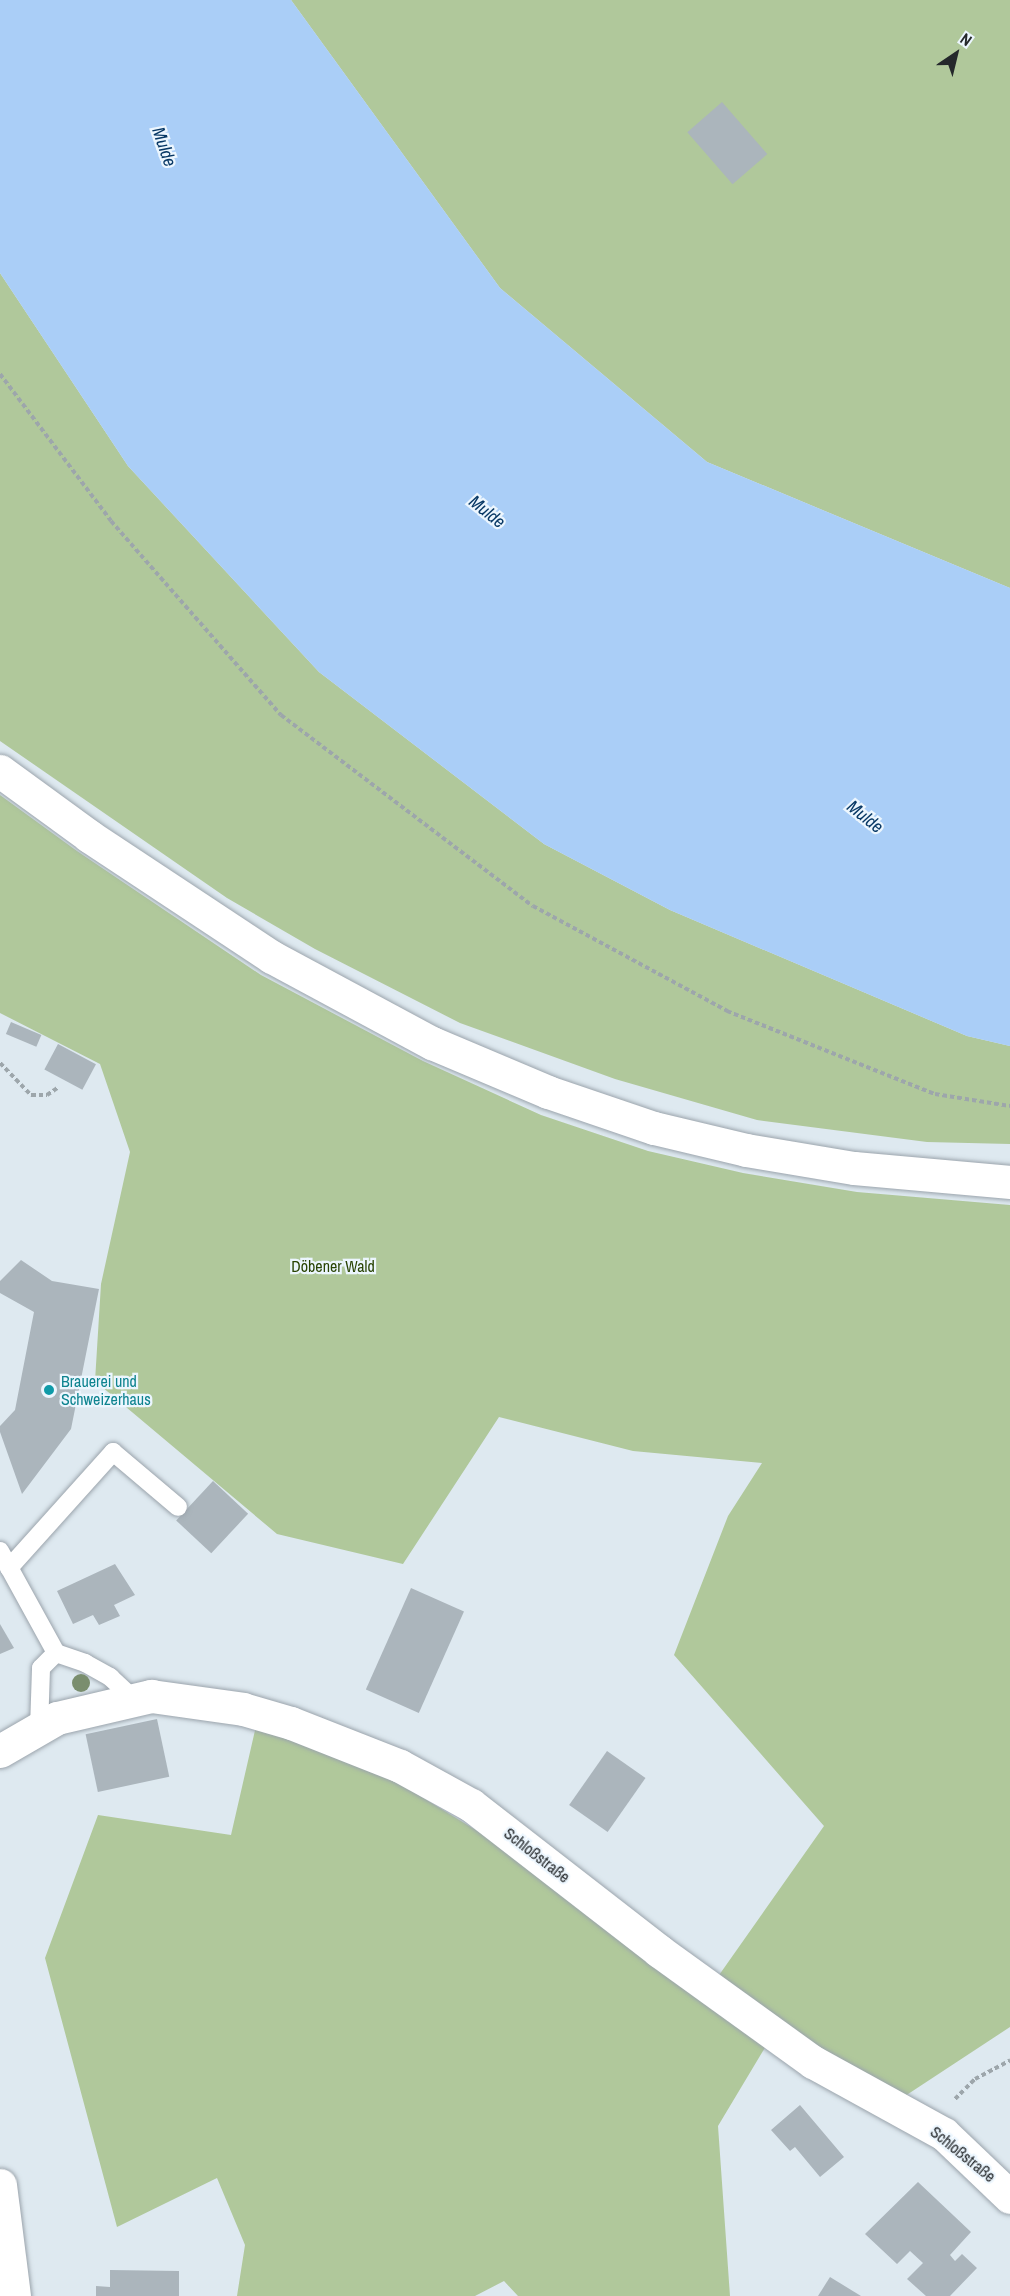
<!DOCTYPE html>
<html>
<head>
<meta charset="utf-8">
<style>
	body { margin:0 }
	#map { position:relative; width:1010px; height:2296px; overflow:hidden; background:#dee9f0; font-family:"Archivo Narrow",sans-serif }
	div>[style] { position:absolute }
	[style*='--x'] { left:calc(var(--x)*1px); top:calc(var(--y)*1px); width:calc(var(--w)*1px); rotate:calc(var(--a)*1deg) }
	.green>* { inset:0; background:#b0c89b }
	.water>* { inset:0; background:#aacef7 }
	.building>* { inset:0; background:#abb5bc; transform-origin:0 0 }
	.path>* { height:4px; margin-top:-2px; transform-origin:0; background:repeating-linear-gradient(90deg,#9da6ab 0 4.5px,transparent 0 7.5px) }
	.roads { filter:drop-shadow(0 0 2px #9ba4ac) drop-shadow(0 0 2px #9ba4ac) }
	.lane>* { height:18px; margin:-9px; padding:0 9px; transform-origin:9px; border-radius:9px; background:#fff }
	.street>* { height:33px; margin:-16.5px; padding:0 16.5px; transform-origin:16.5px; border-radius:16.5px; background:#fff }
	.secondary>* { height:33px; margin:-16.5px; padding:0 16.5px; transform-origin:16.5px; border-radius:16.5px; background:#fff }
	.trees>* { width:18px; height:18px; margin:-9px; border-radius:50%; background:#7a8e6e }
	.dots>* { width:16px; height:16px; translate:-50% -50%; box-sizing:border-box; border:3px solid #ecf6fe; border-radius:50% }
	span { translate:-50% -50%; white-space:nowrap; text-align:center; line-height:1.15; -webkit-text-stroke:4.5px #ecf6fe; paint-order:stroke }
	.park-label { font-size:16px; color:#294404 }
	.culture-label { font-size:16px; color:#0d838f }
	.left { translate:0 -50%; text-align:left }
	.street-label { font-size:16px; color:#24282b }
	.water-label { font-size:18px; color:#083865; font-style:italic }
	.north { position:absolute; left:926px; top:24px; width:60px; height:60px; -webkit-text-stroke:4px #ecf6fe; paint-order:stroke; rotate:35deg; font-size:16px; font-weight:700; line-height:24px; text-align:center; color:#24282b }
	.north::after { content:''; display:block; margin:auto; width:21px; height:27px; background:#24282b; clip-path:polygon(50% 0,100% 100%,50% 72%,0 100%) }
</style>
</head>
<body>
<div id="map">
	<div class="green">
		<i style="clip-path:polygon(291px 0,1010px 0,1010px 588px,707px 462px,500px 288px)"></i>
		<i style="clip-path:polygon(0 273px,128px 466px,319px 672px,544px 844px,670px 910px,967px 1036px,1010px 1046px,1010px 1144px,927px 1142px,757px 1120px,615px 1079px,460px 1023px,315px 949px,227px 898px,0 741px)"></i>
		<i style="clip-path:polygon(0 795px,77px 851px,261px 975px,423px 1061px,541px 1115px,648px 1151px,743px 1173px,857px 1192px,1010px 1205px,1010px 2027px,902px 2098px,769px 2041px,718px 2126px,730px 2296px,518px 2296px,504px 2281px,475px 2296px,237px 2296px,245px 2245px,217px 2178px,117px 2227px,45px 1958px,98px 1815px,231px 1835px,256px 1726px,381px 1772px,717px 1978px,824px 1826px,674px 1655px,728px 1516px,762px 1463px,633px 1451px,499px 1417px,403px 1564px,277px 1534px,95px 1381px,101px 1284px,130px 1152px,100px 1064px,0 1013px)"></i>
	</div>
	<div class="water">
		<i style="clip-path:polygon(0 0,291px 0,500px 288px,707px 462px,1010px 588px,1010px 1046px,967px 1036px,670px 910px,544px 844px,319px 672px,128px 466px,0 273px)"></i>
	</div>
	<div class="building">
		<i style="left:722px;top:102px;width:69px;height:46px;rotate:49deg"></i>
		<i style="left:11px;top:1022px;width:33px;height:13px;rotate:23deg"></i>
		<i style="left:58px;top:1044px;width:43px;height:29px;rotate:28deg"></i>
		<i style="clip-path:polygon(21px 1260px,52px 1281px,99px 1289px,71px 1429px,22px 1494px,0 1432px,0 1426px,15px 1410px,34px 1312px,0 1293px,0 1281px)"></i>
		<i style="left:213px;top:1481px;width:48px;height:54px;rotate:43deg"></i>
		<i style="clip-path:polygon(115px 1564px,135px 1595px,114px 1605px,120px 1616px,99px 1625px,93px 1615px,73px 1624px,57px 1591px)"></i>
		<i style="left:411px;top:1588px;width:58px;height:111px;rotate:24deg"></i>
		<i style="clip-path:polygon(0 1624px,14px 1648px,0 1654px)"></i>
		<i style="left:157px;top:1719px;width:59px;height:73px;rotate:78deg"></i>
		<i style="left:607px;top:1751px;width:47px;height:66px;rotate:35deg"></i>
		<i style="clip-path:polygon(800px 2105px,844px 2157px,820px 2177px,795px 2147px,790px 2151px,771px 2130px)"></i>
		<i style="clip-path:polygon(918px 2182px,971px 2232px,950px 2255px,955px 2261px,962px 2254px,977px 2268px,950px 2296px,926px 2296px,907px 2279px,923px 2263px,910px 2251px,897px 2264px,865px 2234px)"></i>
		<i style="clip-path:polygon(110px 2270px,179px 2271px,179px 2296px,96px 2296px,96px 2286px,110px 2287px)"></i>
		<i style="clip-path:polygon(830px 2277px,861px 2296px,818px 2296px)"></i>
	</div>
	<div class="path">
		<i style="--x:0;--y:374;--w:184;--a:52.9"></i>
		<i style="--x:111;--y:521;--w:258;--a:48.8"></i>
		<i style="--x:281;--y:715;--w:316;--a:37.2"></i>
		<i style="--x:533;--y:906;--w:221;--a:28.4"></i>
		<i style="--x:727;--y:1011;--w:224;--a:21.8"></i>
		<i style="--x:935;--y:1094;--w:76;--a:9.1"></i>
		<i style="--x:0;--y:1063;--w:45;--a:45.9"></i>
		<i style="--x:31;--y:1095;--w:16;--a:0"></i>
		<i style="--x:47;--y:1095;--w:14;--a:-34"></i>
		<i style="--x:955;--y:2099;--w:28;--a:-45"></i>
		<i style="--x:975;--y:2079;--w:40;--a:-28"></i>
	</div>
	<div class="roads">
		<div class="lane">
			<i style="--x:0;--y:1551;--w:116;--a:61.2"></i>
			<i style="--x:9;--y:1568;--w:156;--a:-48.1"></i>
			<i style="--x:113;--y:1452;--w:85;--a:40.2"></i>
			<i style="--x:39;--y:1729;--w:61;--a:-88.1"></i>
			<i style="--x:41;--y:1668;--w:21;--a:-45"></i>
			<i style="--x:56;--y:1653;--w:31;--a:19"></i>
			<i style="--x:85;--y:1663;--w:29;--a:29"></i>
			<i style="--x:110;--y:1677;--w:33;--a:43"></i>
		</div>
		<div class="street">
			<i style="--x:0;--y:1751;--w:66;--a:-30.1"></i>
			<i style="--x:57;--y:1718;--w:97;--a:-13.2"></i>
			<i style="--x:151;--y:1696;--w:93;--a:8"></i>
			<i style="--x:243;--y:1709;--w:50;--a:16.3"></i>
			<i style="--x:291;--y:1723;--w:117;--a:21.5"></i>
			<i style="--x:400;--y:1766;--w:81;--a:28.8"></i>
			<i style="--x:471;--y:1805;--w:238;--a:37.8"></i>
			<i style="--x:659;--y:1951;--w:190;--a:35.8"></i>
			<i style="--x:813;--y:2062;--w:149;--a:28.8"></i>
			<i style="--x:944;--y:2134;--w:91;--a:43.7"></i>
			<i style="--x:0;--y:2185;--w:112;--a:82.8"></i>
		</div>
		<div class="secondary">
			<i style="--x:0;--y:771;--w:110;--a:36.1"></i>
			<i style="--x:89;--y:836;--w:219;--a:33.5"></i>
			<i style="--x:272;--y:957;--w:182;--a:28.3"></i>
			<i style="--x:432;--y:1043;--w:126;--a:22.9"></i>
			<i style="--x:548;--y:1092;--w:112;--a:18.8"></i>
			<i style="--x:654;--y:1128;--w:95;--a:13.4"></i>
			<i style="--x:746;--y:1150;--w:109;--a:9.5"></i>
			<i style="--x:854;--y:1168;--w:157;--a:5.1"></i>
		</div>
	</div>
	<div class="trees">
		<i style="left:81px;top:1683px"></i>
	</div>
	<div class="dots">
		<i style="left:49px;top:1390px;background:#0f9aa8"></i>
	</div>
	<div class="park-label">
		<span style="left:333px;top:1266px">Döbener Wald</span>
	</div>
	<div class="culture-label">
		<span class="left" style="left:61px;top:1390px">Brauerei und<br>Schweizerhaus</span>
	</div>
	<div class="street-label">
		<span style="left:537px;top:1855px;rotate:38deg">Schloßstraße</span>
		<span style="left:963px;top:2154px;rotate:39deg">Schloßstraße</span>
	</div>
	<div class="water-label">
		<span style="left:164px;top:147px;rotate:71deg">Mulde</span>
		<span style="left:487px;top:512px;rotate:39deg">Mulde</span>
		<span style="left:865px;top:817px;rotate:39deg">Mulde</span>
	</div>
	<div class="north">N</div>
</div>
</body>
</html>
